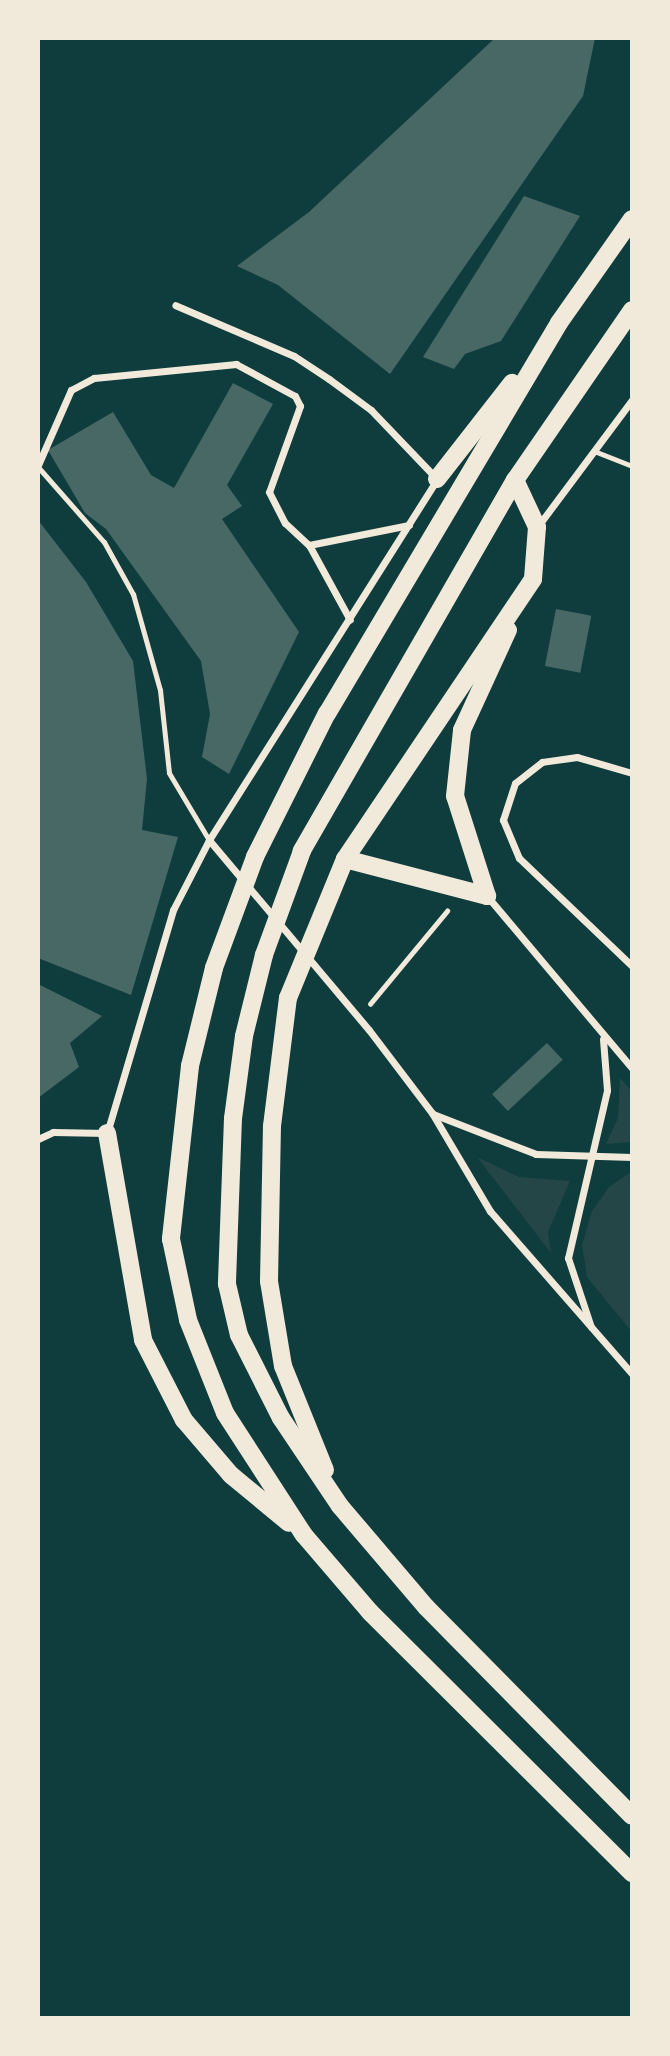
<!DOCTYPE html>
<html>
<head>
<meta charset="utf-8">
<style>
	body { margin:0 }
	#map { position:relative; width:670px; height:2056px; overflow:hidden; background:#0f3d3e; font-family:"Titillium Web",sans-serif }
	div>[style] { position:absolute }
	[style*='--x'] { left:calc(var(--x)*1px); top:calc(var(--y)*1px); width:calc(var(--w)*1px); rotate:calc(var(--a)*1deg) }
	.green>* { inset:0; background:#244646 }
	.building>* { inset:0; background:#486865; transform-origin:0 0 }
	.path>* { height:4.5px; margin:-2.25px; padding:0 2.25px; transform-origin:2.25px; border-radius:2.25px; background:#f1e9da }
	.service>* { height:5px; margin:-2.5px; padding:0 2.5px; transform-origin:2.5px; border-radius:2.5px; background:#f1e9da }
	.minor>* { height:7px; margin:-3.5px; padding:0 3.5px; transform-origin:3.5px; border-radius:3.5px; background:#f1e9da }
	.primary>* { height:18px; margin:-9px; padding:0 9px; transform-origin:9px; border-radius:9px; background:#f1e9da }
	span { translate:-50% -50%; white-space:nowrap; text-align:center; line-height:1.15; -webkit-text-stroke:5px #f1e9da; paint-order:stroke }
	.frame { position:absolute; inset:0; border:40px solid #f1e9da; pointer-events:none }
</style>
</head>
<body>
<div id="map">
	<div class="green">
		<i style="clip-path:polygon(620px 1078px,631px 1090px,631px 1142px,606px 1144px,618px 1118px)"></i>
		<i style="clip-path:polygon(477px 1157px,519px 1177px,570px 1181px,548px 1232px,551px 1253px)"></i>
		<i style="clip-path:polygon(631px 1172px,632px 1172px,631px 1331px,587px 1277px,582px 1245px,592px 1211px,609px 1187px)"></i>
	</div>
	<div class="building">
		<i style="clip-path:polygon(495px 38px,595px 38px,583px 96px,390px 374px,278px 285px,237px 266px,309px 212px)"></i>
		<i style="clip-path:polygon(524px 196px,580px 216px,501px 341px,465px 354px,454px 369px,423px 357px)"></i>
		<i style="clip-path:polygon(233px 383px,273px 404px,227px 485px,242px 506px,222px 519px,299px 632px,229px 774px,202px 757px,210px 714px,201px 661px,106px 529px,85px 513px,48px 450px,113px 412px,151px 475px,174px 488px)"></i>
		<i style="clip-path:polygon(38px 520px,86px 582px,133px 661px,147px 779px,142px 830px,178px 837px,131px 995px,38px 958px)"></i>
		<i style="left:556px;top:609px;width:36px;height:58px;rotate:11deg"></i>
		<i style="clip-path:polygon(38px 984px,102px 1016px,70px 1043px,79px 1067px,38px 1098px)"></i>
		<i style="left:547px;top:1043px;width:23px;height:75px;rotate:47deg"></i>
	</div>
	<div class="path">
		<i style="--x:370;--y:1004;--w:121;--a:-50.4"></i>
	</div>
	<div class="service">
		<i style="--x:594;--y:451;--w:41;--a:21.5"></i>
		<i style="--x:38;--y:467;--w:100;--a:48.7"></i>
		<i style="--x:104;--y:542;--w:60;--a:60.9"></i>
		<i style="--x:133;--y:594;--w:100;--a:74.3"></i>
		<i style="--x:160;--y:690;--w:83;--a:83.8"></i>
		<i style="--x:169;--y:773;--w:78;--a:59.2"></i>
	</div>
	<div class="minor">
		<i style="--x:38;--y:465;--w:82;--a:-66.3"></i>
		<i style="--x:71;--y:390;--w:26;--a:-28"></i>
		<i style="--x:94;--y:378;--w:143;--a:-5.6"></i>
		<i style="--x:236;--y:364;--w:67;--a:28.5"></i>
		<i style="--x:295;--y:396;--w:11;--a:63"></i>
		<i style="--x:300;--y:406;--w:91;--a:109.8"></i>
		<i style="--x:269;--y:492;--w:35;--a:63"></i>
		<i style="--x:285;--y:523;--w:33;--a:43"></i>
		<i style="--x:309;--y:545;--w:102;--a:-11.3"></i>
		<i style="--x:538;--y:526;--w:157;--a:-53.3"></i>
		<i style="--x:309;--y:545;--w:85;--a:61.3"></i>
		<i style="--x:632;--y:773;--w:57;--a:-163.8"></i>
		<i style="--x:577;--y:757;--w:35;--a:172"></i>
		<i style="--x:542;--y:762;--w:34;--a:142"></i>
		<i style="--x:515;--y:783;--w:39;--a:108"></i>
		<i style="--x:503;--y:820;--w:41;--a:67.2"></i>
		<i style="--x:519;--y:858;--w:156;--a:43.7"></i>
		<i style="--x:209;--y:840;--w:248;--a:49.9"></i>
		<i style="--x:369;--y:1030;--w:104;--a:52.8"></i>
		<i style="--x:432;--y:1113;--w:114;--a:59.4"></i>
		<i style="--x:490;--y:1211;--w:216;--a:48.9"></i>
		<i style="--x:487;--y:896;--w:225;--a:49.9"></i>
		<i style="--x:433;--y:1114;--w:110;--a:21.2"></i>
		<i style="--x:536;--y:1154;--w:96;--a:1.8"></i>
		<i style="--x:38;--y:1139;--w:17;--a:-25"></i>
		<i style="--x:53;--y:1132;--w:54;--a:1.1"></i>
		<i style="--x:107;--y:1133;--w:233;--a:-73.5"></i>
		<i style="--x:173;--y:910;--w:79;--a:-62.8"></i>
		<i style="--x:209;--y:840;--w:427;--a:-57.7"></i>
		<i style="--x:437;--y:479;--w:95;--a:-133.7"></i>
		<i style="--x:371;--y:410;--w:52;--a:-143.6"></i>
		<i style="--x:329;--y:379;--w:42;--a:-146.7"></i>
		<i style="--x:294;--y:356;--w:129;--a:-156.8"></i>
		<i style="--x:591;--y:1327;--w:73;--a:-108.4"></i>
		<i style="--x:568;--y:1258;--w:172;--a:-76.9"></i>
		<i style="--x:607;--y:1090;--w:51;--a:-94.5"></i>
	</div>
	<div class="primary">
		<i style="--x:632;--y:219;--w:127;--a:125.1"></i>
		<i style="--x:559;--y:323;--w:454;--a:120.7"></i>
		<i style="--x:327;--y:713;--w:161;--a:116.6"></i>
		<i style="--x:255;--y:857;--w:118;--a:110.3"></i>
		<i style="--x:214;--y:968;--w:101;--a:103.8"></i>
		<i style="--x:190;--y:1066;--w:174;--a:96.3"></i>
		<i style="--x:171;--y:1239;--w:83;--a:78.1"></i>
		<i style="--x:188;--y:1320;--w:100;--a:68.3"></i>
		<i style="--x:225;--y:1413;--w:145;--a:57.1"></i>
		<i style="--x:304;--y:1535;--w:101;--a:49.4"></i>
		<i style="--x:370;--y:1612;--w:370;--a:44.9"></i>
		<i style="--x:632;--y:310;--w:206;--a:124.5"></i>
		<i style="--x:515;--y:480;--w:428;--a:119.9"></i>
		<i style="--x:302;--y:851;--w:111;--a:110.1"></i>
		<i style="--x:264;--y:955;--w:83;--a:103.9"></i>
		<i style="--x:244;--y:1036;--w:83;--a:97.6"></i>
		<i style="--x:233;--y:1118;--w:166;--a:92.1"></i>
		<i style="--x:227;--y:1284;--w:52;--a:76.8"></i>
		<i style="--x:239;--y:1335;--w:93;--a:63.2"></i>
		<i style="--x:281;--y:1418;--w:106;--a:56.2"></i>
		<i style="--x:340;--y:1506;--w:133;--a:49.6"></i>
		<i style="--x:426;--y:1607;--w:293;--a:45.4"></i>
		<i style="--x:437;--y:479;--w:122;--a:-52"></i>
		<i style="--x:345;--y:859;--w:147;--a:14.6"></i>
		<i style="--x:487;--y:896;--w:105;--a:-107.7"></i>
		<i style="--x:455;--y:796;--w:66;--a:-83.9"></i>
		<i style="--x:462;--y:730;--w:110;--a:-65.3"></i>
		<i style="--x:107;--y:1133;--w:210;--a:80.1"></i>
		<i style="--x:143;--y:1340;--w:90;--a:62.9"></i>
		<i style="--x:184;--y:1420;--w:72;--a:49.5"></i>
		<i style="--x:231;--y:1475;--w:75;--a:39.6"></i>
		<i style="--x:325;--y:1470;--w:112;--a:-112"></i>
		<i style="--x:283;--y:1366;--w:86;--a:-99.4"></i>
		<i style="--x:269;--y:1281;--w:155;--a:-88.9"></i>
		<i style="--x:272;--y:1126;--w:129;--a:-82.9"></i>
		<i style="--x:288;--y:998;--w:150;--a:-67.7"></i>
		<i style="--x:345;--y:859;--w:337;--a:-56.1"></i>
		<i style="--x:533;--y:579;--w:52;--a:-85.6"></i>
		<i style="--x:537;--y:527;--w:52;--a:-115.1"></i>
	</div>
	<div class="frame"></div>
</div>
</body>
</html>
